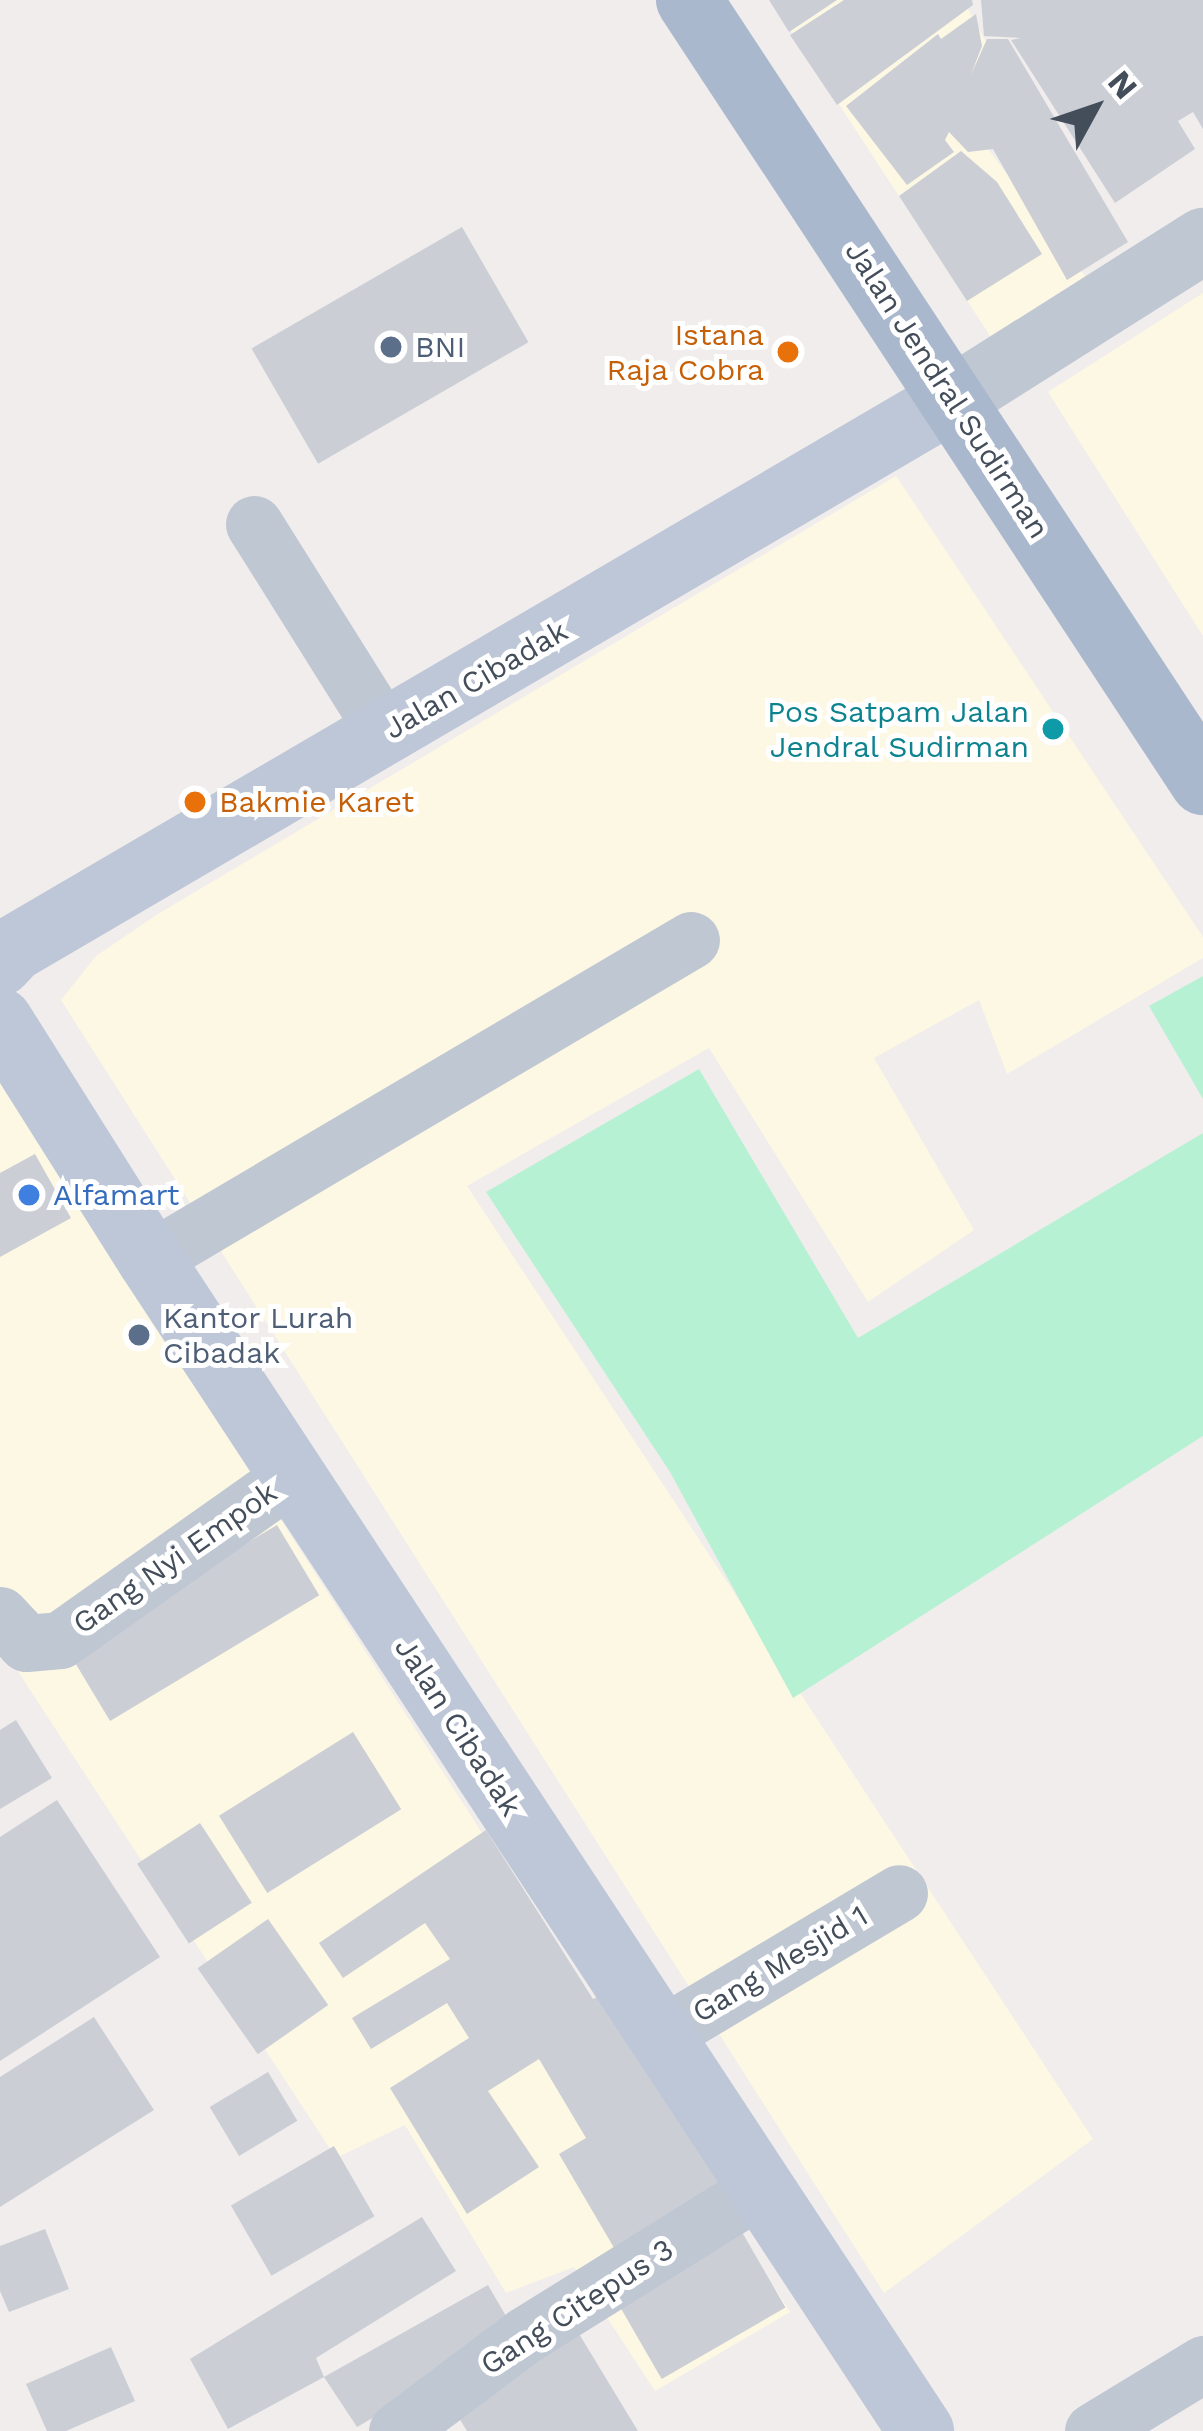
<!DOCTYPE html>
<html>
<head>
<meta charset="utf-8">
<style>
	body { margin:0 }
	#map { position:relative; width:1203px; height:2431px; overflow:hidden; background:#f0edec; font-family:"Work Sans",sans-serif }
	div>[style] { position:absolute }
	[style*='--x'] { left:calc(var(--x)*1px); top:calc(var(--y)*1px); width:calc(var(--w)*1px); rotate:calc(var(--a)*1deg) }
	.commercial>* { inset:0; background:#fdf8e3 }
	.green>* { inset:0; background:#b7f1d3 }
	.building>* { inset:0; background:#cbced5; transform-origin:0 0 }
	.minor>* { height:57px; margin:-28.5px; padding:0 28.5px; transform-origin:28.5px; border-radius:28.5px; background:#bfc7d3 }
	.tertiary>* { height:66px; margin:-33px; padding:0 33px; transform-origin:33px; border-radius:33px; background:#bfc7d3 }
	.secondary>* { height:66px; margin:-33px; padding:0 33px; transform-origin:33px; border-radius:33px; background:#bec7d7 }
	.primary>* { height:66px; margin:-33px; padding:0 33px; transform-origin:33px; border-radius:33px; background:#aab8ce }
	.dots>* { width:33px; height:33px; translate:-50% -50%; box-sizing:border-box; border:6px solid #fff; border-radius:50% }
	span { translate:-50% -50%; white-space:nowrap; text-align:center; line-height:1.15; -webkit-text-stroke:10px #fff; paint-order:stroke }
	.food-label { font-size:30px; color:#c56008 }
	.right { translate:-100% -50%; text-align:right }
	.left { translate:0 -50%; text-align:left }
	.service-label { font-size:30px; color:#4e5e75 }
	.street-label { font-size:30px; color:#444e5b }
	.culture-label { font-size:30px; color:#0d838f }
	.shop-label { font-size:30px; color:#366cbe }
	.north { position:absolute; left:1035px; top:48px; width:120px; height:120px; -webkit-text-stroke:9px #fff; paint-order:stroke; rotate:50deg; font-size:33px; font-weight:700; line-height:48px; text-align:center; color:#444e5b }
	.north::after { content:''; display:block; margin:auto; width:42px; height:54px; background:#444e5b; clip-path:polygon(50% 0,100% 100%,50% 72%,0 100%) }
</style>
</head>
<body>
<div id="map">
	<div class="commercial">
		<i style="clip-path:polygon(771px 0,963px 0,992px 53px,942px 89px,1096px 290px,998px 348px)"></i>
		<i style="clip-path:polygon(1203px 293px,1203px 636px,1048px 392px)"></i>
		<i style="clip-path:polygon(896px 476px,1203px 937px,1203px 958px,1007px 1074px,979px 1000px,874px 1058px,974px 1230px,868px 1302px,709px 1048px,467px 1186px,1093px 2139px,884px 2293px,61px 1000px,96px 956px,158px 914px)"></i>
		<i style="clip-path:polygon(0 1083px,790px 2312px,655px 2391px,574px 2267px,506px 2293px,405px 2125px,336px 2158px,0 1644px)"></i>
	</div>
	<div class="green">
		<i style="clip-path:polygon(1203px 976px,1203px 1099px,1149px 1006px)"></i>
		<i style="clip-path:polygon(699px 1069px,858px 1338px,1203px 1133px,1203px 1436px,793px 1698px,670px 1472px,486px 1192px)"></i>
	</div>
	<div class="building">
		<i style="clip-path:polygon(769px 0,837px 0,789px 32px)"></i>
		<i style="clip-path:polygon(844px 0,972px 0,973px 5px,837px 105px,790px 35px)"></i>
		<i style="clip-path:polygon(981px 0,1203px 0,1203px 129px,1193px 112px,1178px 121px,1195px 149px,1115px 203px,1011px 40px,1021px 38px,984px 36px)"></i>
		<i style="clip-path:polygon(976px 14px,982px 46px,970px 77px,987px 39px,1008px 39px,1128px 242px,1067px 280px,993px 149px,968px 152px,949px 132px,945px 140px,954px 152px,907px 185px,846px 106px,938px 34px,941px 39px)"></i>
		<i style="clip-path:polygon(961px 151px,997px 182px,1042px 254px,967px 301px,899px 196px)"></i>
		<i style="left:462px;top:227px;width:133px;height:243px;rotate:60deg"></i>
		<i style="left:1056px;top:715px;width:20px;height:22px;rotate:53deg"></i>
		<i style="clip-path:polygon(35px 1154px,71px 1218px,0 1257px,0 1173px)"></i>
		<i style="left:277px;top:1525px;width:82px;height:244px;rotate:59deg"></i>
		<i style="clip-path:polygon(16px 1720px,52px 1778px,0 1809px,0 1730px)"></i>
		<i style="left:353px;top:1732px;width:91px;height:158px;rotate:58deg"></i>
		<i style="clip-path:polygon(57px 1800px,160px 1957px,0 2061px,0 1837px)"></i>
		<i style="left:200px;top:1823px;width:95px;height:75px;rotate:57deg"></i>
		<i style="clip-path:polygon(486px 1830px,593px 1999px,612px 1990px,733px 2193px,620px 2258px,559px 2154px,586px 2138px,539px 2059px,488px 2091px,539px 2167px,467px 2214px,390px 2088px,469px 2038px,447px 2003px,371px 2049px,352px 2018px,450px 1959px,425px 1923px,343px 1978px,319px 1943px)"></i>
		<i style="left:268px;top:1919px;width:105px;height:86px;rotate:55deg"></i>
		<i style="clip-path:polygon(94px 2017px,154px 2110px,0 2207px,0 2077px)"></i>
		<i style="left:268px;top:2072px;width:57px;height:68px;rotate:59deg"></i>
		<i style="left:334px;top:2146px;width:81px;height:119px;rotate:60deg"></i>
		<i style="clip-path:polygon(422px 2217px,456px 2271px,316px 2358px,324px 2377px,488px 2285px,517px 2335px,357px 2427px,324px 2377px,228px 2429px,190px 2359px)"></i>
		<i style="left:735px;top:2220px;width:101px;height:143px;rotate:60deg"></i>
		<i style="clip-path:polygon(45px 2229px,69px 2289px,9px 2312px,0 2291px,0 2246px)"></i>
		<i style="clip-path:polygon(573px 2324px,638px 2431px,467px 2431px,448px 2400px)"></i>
		<i style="clip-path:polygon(111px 2347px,135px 2401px,66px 2431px,47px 2431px,26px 2384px)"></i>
	</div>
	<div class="minor">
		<i style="--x:254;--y:524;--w:247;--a:57.9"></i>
		<i style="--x:150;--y:1259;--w:628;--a:-30.53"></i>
		<i style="--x:0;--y:1615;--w:38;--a:47"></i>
		<i style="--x:26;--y:1643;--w:34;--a:-5"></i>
		<i style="--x:60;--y:1640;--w:284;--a:-35.3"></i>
		<i style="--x:661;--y:2035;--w:277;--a:-30.8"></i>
		<i style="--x:397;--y:2431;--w:160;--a:-36.9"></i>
		<i style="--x:525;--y:2335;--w:277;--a:-31.9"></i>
		<i style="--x:1093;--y:2431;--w:129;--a:-31.3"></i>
	</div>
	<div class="tertiary">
		<i style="--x:953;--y:399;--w:296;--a:-32.3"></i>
	</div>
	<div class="secondary">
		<i style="--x:0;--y:963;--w:19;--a:-47"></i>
		<i style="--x:13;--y:949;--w:1089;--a:-30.33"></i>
		<i style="--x:0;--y:1021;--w:281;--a:57.8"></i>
		<i style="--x:150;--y:1259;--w:1403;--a:56.66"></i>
	</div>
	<div class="primary">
		<i style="--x:689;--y:0;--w:936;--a:56.68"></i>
	</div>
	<div class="dots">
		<i style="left:391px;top:347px;background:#5c6f8a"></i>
		<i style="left:788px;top:352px;background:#e8710a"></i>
		<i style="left:1053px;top:729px;background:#0f9aa8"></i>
		<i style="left:195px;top:802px;background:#e8710a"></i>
		<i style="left:29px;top:1195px;background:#3f7fe0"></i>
		<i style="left:139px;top:1335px;background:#5c6f8a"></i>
	</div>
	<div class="food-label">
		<span class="right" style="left:764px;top:352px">Istana<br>Raja Cobra</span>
		<span class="left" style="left:219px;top:802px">Bakmie Karet</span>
	</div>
	<div class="service-label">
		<span class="left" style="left:415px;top:347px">BNI</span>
		<span class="left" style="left:163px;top:1335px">Kantor Lurah<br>Cibadak</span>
	</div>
	<div class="street-label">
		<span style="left:947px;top:390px;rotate:57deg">Jalan Jendral Sudirman</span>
		<span style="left:476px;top:680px;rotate:-30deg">Jalan Cibadak</span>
		<span style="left:175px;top:1558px;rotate:-35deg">Gang Nyi Empok</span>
		<span style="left:458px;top:1727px;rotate:57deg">Jalan Cibadak</span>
		<span style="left:780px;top:1964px;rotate:-31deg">Gang Mesjid 1</span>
		<span style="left:577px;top:2307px;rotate:-33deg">Gang Citepus 3</span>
	</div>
	<div class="culture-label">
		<span class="right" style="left:1029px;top:729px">Pos Satpam Jalan<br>Jendral Sudirman</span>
	</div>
	<div class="shop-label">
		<span class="left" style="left:53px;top:1195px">Alfamart</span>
	</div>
	<div class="north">N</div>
</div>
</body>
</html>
